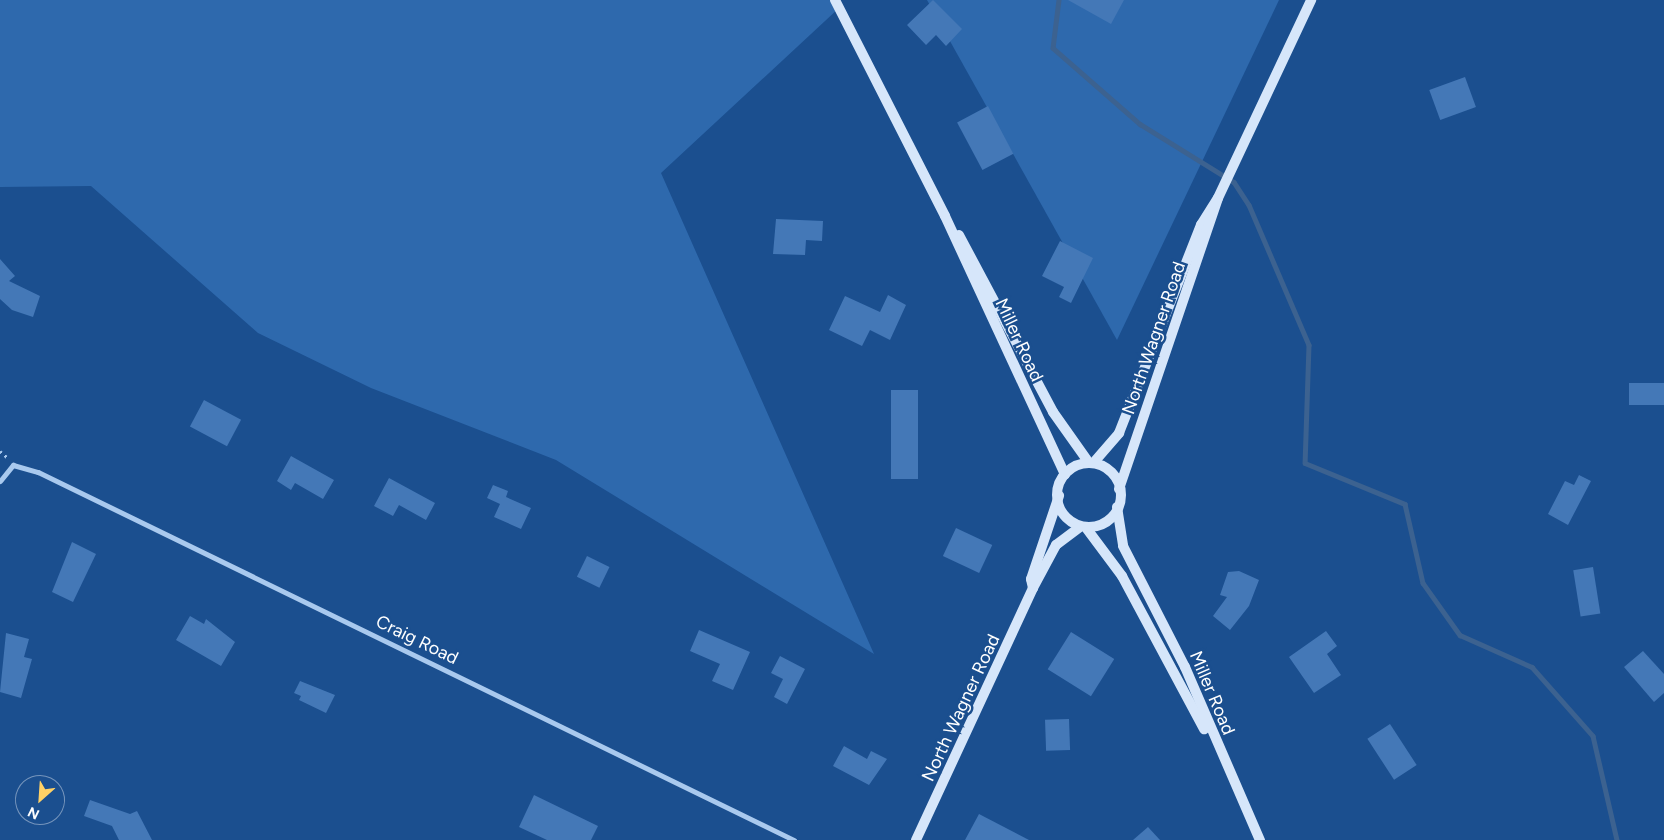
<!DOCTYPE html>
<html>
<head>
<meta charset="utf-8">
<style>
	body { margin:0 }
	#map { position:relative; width:1664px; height:840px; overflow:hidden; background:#1b4f8f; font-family:Figtree,sans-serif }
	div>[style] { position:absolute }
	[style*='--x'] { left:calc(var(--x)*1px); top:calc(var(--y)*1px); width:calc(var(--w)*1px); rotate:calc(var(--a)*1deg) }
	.green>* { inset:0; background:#2e69ad }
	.stream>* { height:4.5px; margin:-2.25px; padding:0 2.25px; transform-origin:2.25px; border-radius:2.25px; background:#3c6290 }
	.building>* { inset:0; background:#4478b7; transform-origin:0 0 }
	.path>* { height:2.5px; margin-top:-1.25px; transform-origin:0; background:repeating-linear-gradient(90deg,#a9c9ee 0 2.5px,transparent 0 6.5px) }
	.street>* { height:5px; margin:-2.5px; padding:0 2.5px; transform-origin:2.5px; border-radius:2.5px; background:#a9c9ee }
	.secondary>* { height:10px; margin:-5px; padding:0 5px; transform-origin:5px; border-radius:5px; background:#d6e6fa }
	.secondary>.ring { margin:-5px; padding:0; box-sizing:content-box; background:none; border:10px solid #d6e6fa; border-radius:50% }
	span { translate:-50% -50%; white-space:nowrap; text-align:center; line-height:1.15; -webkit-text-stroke:5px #1b4f8f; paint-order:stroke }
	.street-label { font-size:18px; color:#fff }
	.north { position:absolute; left:15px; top:775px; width:50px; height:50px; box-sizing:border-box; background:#1b4f8f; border:1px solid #7695bc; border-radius:50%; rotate:206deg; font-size:14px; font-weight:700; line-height:20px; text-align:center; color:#fff }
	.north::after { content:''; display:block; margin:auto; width:18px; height:22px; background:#ffd166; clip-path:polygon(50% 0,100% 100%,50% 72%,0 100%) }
</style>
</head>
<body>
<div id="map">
	<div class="green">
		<i style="clip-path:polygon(0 0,835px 0,839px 8px,661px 173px,874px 654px,556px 460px,371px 388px,258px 333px,91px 186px,0 187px)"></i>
		<i style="clip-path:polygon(927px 0,1279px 0,1117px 340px)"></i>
	</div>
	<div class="stream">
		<i style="--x:1059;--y:0;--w:48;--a:97.1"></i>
		<i style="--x:1053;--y:48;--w:116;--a:41.1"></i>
		<i style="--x:1140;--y:124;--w:110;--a:31.7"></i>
		<i style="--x:1234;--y:182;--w:27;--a:57"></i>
		<i style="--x:1249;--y:205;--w:152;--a:66.8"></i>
		<i style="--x:1309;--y:345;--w:118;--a:91.9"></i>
		<i style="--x:1305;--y:463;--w:108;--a:22.3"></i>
		<i style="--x:1405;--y:504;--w:81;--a:77.2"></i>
		<i style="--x:1423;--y:583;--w:64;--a:54.6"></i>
		<i style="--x:1460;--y:635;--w:79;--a:24"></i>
		<i style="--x:1532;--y:667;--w:92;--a:48.5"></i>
		<i style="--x:1593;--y:736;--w:107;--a:77"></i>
	</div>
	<div class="building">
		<i style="clip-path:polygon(933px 0,962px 29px,946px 46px,936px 35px,926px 45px,907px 25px)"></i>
		<i style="clip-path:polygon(1068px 0,1124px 0,1111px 24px)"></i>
		<i style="left:1465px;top:77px;width:32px;height:38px;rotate:70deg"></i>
		<i style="left:988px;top:106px;width:54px;height:35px;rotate:62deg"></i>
		<i style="clip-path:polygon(776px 219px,823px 221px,822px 241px,806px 240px,805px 255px,773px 254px)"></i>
		<i style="clip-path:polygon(1060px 241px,1093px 258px,1071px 303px,1059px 297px,1064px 287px,1042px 276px)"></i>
		<i style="clip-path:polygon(0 259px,15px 276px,9px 281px,40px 296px,33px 317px,12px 310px,0 299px)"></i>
		<i style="clip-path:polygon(888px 295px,906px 305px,890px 340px,870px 330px,862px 346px,829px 330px,845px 296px,880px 312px)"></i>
		<i style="left:1664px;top:383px;width:22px;height:35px;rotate:90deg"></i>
		<i style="left:891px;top:390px;width:27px;height:89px"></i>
		<i style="left:204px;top:400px;width:42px;height:30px;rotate:28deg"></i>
		<i style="clip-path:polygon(291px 456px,334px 480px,323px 499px,295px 483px,291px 490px,277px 481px)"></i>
		<i style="clip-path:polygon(1579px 475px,1591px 481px,1568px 525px,1548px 514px,1565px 481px,1574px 485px)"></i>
		<i style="clip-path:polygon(389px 478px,435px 503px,426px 520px,399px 505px,393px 516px,374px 506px)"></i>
		<i style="clip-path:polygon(493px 485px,508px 491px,506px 497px,531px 508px,521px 529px,494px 517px,500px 504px,487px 498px)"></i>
		<i style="left:956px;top:528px;width:40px;height:31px;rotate:25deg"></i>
		<i style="clip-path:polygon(72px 542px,96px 554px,73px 602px,52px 592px)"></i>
		<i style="left:587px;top:556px;width:25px;height:23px;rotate:26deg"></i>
		<i style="left:1593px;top:567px;width:47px;height:20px;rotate:81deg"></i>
		<i style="clip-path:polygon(1239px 571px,1259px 580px,1249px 606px,1230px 630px,1213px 616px,1227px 597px,1220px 595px,1228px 572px)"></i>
		<i style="clip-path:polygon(190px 616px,204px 624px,206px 619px,235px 642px,221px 666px,176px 640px)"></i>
		<i style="clip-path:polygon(699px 630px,750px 652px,733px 690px,712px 681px,720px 664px,690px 651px)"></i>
		<i style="clip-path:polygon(1326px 631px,1337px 646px,1327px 654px,1341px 675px,1314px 693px,1289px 657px)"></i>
		<i style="left:1071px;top:632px;width:51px;height:44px;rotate:32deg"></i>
		<i style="clip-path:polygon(6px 633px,29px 639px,24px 657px,32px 659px,21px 698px,0 692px)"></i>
		<i style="clip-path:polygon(1643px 651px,1664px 674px,1664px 693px,1654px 702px,1624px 667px)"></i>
		<i style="clip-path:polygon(780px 656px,805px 669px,787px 704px,774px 697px,783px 679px,771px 673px)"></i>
		<i style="clip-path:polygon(300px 681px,335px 695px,326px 713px,299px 700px,301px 696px,294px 693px)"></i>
		<i style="left:1069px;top:719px;width:31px;height:24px;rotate:88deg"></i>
		<i style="left:1390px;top:724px;width:49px;height:27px;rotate:57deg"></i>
		<i style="clip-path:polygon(844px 746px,867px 759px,871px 751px,887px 759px,869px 785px,833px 766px)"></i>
		<i style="clip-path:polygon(534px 795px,598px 826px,591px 840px,547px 840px,519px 827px)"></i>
		<i style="clip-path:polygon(90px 800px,130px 814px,137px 811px,152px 840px,119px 840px,112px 826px,84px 816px)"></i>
		<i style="clip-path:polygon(979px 814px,1029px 840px,965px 840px)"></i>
		<i style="clip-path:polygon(1148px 827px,1160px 840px,1133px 840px)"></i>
	</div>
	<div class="path">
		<i style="--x:0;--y:451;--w:11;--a:41"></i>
	</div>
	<div class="street">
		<i style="--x:0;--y:481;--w:21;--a:-51"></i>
		<i style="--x:13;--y:465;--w:26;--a:16"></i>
		<i style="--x:38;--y:472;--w:841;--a:25.96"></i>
	</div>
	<div class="secondary">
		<i style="--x:835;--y:0;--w:242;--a:63"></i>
		<i style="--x:945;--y:216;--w:285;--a:65.1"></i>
		<i style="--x:959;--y:235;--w:200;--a:62"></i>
		<i style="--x:1053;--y:412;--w:59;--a:54.7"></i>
		<i style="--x:1095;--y:461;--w:37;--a:-49"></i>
		<i style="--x:1119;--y:433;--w:224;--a:-68.5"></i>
		<i style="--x:1201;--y:225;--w:32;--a:-58"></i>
		<i style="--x:1218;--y:198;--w:219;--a:-64.8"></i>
		<i class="ring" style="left:1057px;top:463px;width:54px;height:54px"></i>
		<i style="--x:1119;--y:489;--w:306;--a:-71.2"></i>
		<i style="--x:1117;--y:507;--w:39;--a:81"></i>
		<i style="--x:1123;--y:546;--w:136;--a:62.9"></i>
		<i style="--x:1185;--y:667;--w:189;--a:66.6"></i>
		<i style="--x:1087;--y:529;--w:59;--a:53.3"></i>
		<i style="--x:1122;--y:576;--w:174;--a:61.8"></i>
		<i style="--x:1033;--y:588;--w:9;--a:-103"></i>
		<i style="--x:1031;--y:579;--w:88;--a:-71.4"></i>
		<i style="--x:916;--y:840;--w:278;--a:-65.1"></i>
		<i style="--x:1033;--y:588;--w:49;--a:-61.9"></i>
		<i style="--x:1056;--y:545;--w:30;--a:-37"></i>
	</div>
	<div class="street-label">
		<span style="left:1154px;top:338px;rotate:-71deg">North Wagner Road</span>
		<span style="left:1019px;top:340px;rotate:65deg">Miller Road</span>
		<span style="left:417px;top:640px;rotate:26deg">Craig Road</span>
		<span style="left:1212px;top:693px;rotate:67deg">Miller Road</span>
		<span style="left:961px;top:708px;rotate:-65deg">North Wagner Road</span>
	</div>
	<div class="north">N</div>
</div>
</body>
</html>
